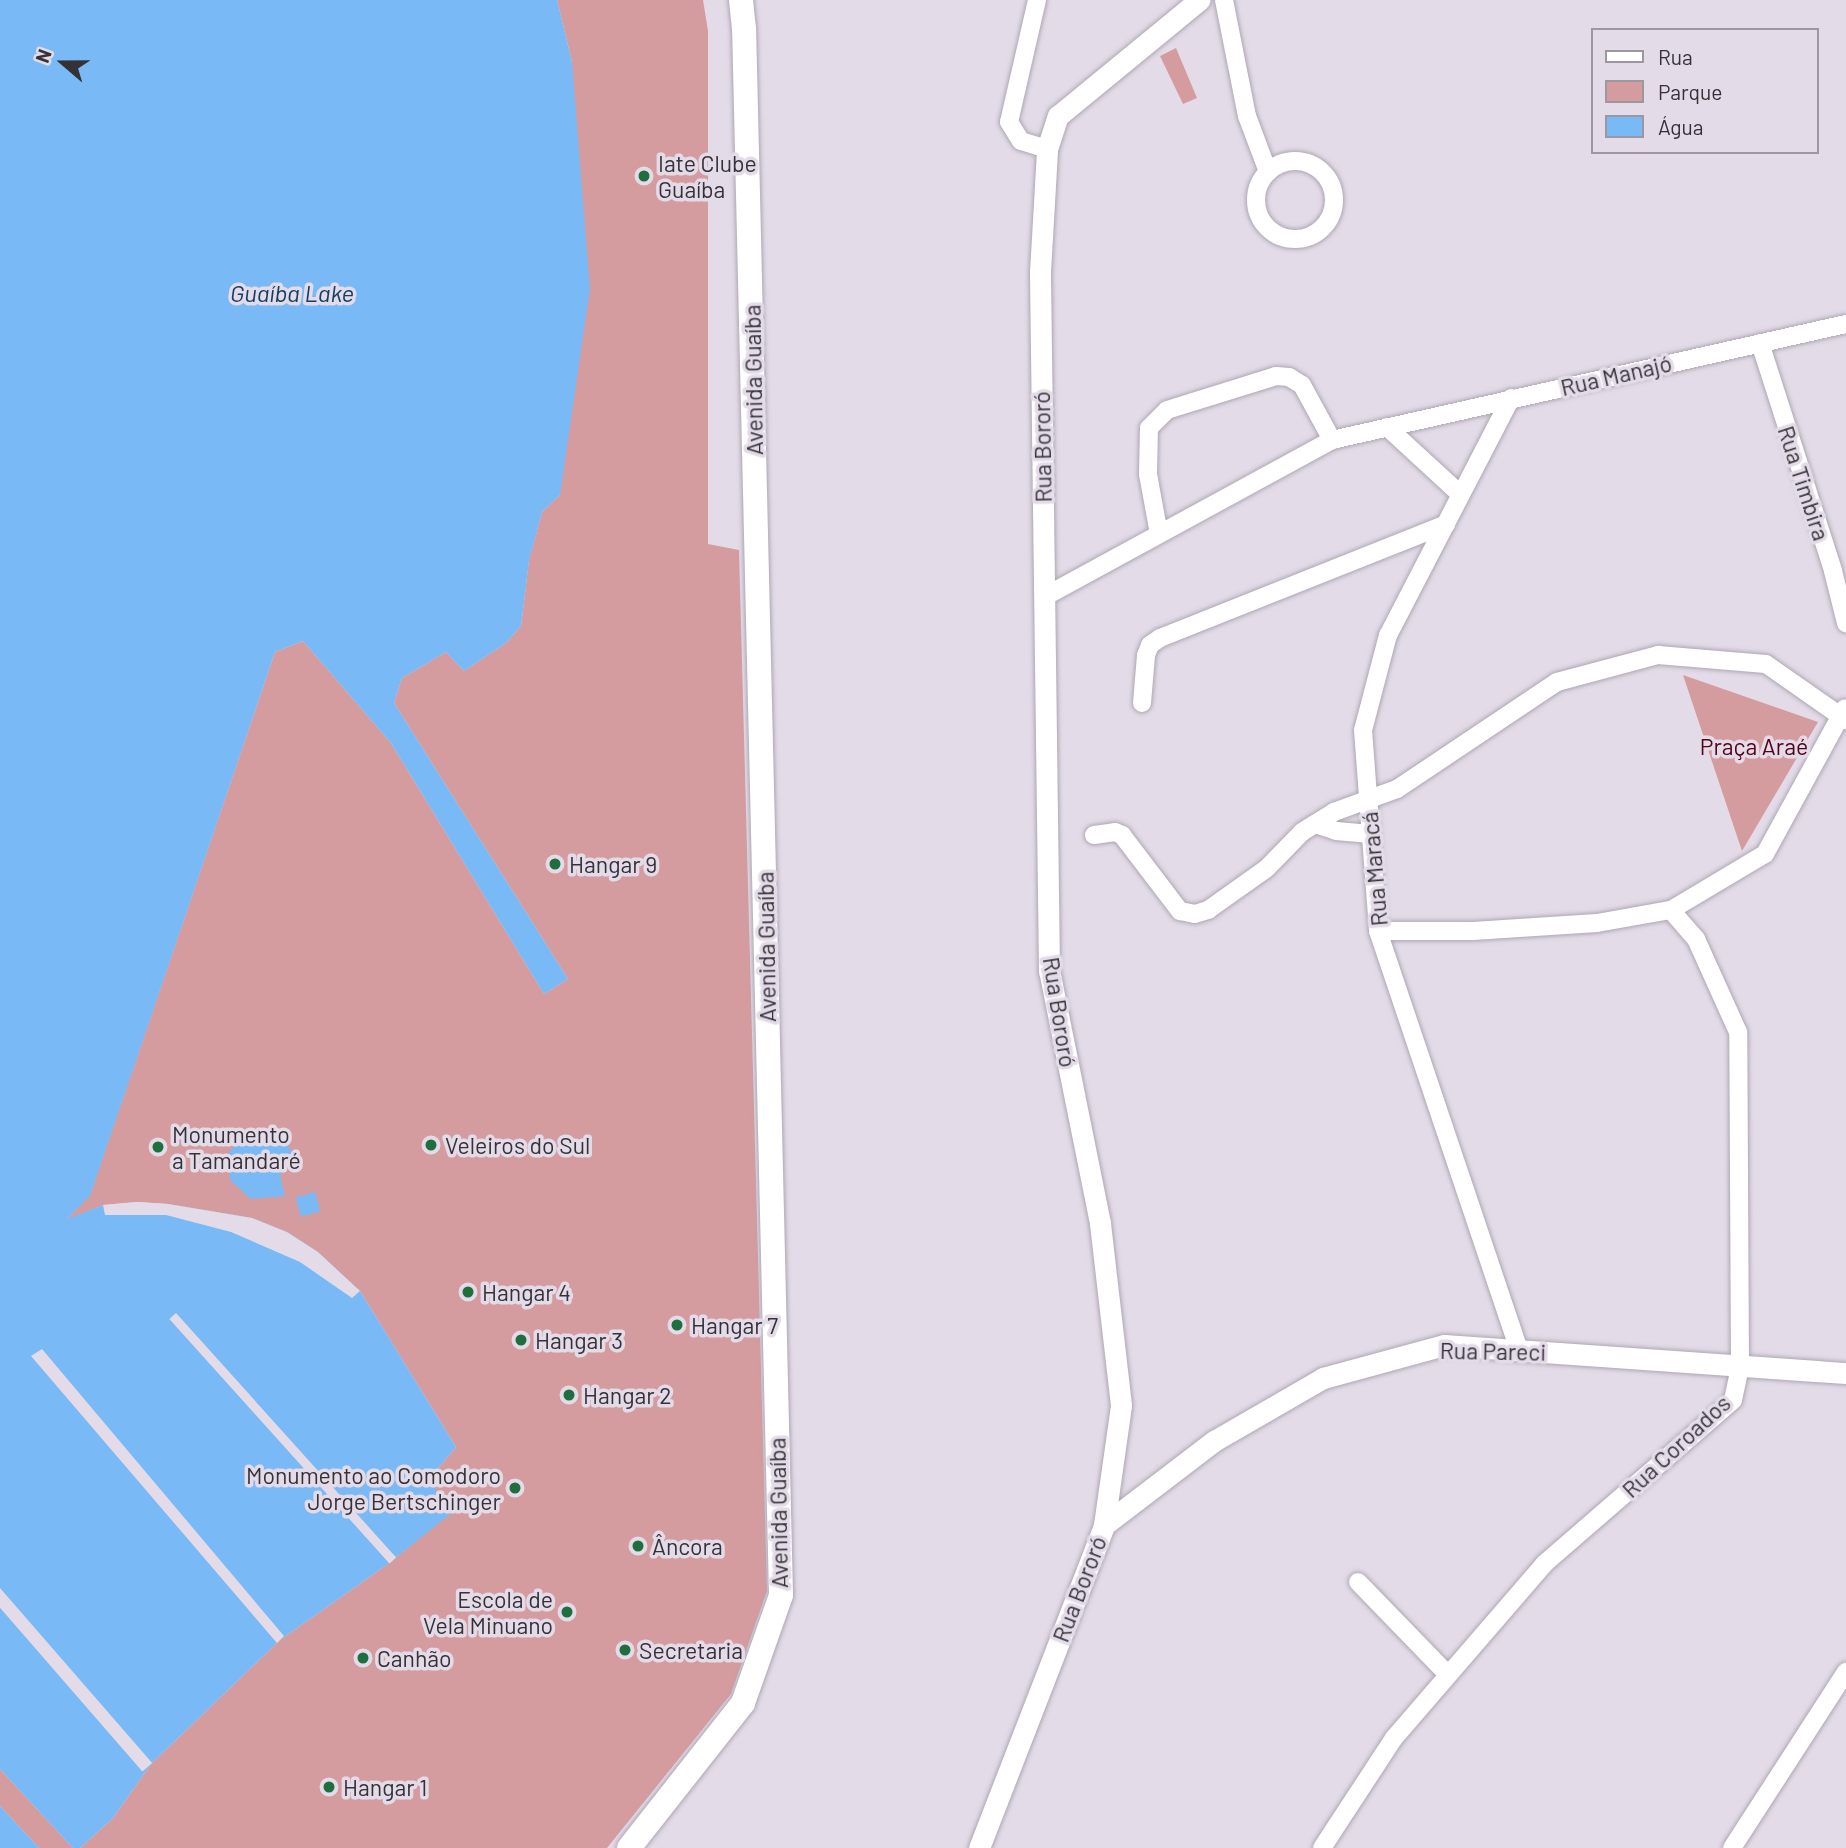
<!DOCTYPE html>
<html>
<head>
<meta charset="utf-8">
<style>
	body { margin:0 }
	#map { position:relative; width:1846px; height:1848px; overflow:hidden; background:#e3dbe8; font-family:Barlow,sans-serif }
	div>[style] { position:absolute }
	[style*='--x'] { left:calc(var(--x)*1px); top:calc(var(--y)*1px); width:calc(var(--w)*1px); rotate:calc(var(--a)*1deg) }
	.green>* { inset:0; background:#d59c9f }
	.water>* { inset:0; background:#79b9f5; transform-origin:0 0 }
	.pier>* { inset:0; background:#e3dbe8; transform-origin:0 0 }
	.roads { filter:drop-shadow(0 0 2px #aea7b3) drop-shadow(0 0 2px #aea7b3) }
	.minor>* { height:18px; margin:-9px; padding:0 9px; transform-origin:9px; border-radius:9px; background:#fff }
	.minor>.ring { margin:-9px; padding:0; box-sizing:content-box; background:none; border:18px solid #fff; border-radius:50% }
	.tertiary>* { height:21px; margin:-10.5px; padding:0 10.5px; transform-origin:10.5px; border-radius:10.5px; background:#fff }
	.secondary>* { height:24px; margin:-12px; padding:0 12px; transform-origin:12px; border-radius:12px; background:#fff }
	.dots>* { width:19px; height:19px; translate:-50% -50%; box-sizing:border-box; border:4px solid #e3dbe8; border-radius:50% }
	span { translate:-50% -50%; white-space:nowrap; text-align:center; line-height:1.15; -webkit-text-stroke:7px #e3dbe8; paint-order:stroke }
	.poi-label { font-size:23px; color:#353237 }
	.left { translate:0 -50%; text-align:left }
	.right { translate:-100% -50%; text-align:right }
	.street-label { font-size:23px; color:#353237 }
	.park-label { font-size:23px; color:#540217 }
	.water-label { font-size:24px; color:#113f66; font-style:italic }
	.legend { position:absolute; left:1591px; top:28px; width:228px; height:126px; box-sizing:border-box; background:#e3dbe8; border:2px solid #9d97a1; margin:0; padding:9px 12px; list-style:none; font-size:21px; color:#353237 }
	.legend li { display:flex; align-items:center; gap:14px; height:35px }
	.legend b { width:35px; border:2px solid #9d97a1 }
	.north { position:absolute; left:28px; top:28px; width:70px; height:70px; -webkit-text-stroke:5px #e3dbe8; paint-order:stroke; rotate:290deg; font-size:19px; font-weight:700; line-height:28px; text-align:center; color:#353237 }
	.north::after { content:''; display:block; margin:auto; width:24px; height:32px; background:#353237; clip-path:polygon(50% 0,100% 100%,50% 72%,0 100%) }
</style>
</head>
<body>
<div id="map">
	<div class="green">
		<i style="clip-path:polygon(557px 0,703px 0,708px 31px,708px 544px,739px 550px,767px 1591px,731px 1694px,607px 1848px,80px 1848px,113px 1818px,151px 1764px,280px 1640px,388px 1564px,453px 1511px,428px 1480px,456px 1447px,360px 1291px,341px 1275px,252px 1218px,168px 1204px,137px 1202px,103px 1205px,65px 1221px,90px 1195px,275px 652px,303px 641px,391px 743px,544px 994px,568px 979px,394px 703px,402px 678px,446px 652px,464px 671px,506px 643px,521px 626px,529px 560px,542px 512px,560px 495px,572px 62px)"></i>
		<i style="clip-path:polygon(1176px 48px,1197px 98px,1183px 104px,1160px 56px)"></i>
		<i style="clip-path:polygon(1683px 675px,1818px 722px,1742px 851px)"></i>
		<i style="clip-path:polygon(0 1769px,73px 1848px,39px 1848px,0 1806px)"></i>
	</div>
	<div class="water">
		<i style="clip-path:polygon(0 0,557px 0,572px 62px,590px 289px,560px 495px,542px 512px,529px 561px,521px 626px,506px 643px,464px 671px,446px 652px,402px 678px,394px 703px,568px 979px,544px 994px,391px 743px,303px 641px,275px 652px,90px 1196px,67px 1219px,103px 1205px,168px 1204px,252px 1218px,287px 1232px,318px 1252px,360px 1291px,456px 1447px,428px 1480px,454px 1511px,388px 1564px,280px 1640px,151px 1764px,113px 1818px,80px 1848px,73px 1848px,0 1769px)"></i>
		<i style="clip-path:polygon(276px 1130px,294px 1154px,280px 1175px,285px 1196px,251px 1199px,230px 1180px,229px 1152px,248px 1132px)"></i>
		<i style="left:315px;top:1192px;width:20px;height:20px;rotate:75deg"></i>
		<i style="clip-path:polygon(0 1805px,0 1806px,39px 1848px,0 1848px)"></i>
	</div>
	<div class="pier">
		<i style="clip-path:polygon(137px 1202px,168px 1204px,252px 1218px,287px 1232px,318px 1252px,360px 1291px,352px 1298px,300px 1262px,231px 1232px,166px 1215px,105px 1215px,103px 1205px)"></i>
		<i style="left:176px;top:1313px;width:329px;height:9px;rotate:48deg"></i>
		<i style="clip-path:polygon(42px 1349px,284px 1636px,277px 1643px,31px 1356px)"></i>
		<i style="left:0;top:1588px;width:232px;height:13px;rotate:49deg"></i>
	</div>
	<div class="roads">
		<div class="minor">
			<i style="--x:1037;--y:0;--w:125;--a:102.9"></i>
			<i style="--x:1009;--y:122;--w:22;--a:58"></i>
			<i style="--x:1021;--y:141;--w:27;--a:17"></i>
			<i style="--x:1224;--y:0;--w:118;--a:78.8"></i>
			<i style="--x:1247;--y:116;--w:60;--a:69.4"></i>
			<i class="ring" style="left:1256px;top:161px;width:60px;height:60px"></i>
			<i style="--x:1760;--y:343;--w:239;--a:72.2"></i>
			<i style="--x:1833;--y:571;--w:54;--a:76"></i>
			<i style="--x:1511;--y:398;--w:267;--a:117.4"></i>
			<i style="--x:1388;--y:635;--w:98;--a:104.7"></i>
			<i style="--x:1363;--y:730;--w:202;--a:85.7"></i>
			<i style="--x:1378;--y:931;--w:442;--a:71.4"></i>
			<i style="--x:1387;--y:427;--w:100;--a:42.6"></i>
			<i style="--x:1159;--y:534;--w:61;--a:-100.4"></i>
			<i style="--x:1148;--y:474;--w:46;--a:-88.8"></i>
			<i style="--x:1149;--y:428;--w:25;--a:-45"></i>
			<i style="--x:1167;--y:410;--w:114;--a:-17.3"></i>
			<i style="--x:1276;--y:376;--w:13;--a:4"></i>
			<i style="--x:1289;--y:377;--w:15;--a:32"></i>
			<i style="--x:1302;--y:385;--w:63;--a:61.4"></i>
			<i style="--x:1044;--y:597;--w:328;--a:-28.6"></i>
			<i style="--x:1332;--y:440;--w:527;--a:-12.72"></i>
			<i style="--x:1142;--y:703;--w:48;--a:-85.2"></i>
			<i style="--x:1146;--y:655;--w:11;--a:-68"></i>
			<i style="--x:1150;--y:645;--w:12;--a:-35"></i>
			<i style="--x:1160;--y:638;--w:308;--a:-21.7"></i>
			<i style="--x:1315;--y:824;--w:22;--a:18"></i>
			<i style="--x:1336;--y:831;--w:35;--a:5"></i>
			<i style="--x:1094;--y:835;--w:21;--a:-8"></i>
			<i style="--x:1115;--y:832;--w:8;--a:23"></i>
			<i style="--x:1122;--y:835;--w:96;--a:52.7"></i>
			<i style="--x:1180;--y:911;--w:15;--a:11"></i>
			<i style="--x:1195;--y:914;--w:14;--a:-17"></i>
			<i style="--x:1208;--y:910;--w:72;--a:-35.4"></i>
			<i style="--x:1267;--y:868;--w:50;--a:-45.8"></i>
			<i style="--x:1302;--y:832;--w:38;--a:-32"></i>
			<i style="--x:1334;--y:812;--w:67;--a:-20.1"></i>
			<i style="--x:1397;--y:789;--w:192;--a:-33.8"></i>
			<i style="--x:1557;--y:682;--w:105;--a:-15"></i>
			<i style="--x:1658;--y:655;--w:108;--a:4.8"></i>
			<i style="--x:1766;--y:664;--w:98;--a:35"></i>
			<i style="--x:1378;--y:931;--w:95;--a:0"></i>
			<i style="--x:1473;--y:931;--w:124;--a:-3.7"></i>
			<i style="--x:1597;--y:923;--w:75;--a:-10"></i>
			<i style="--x:1671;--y:910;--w:109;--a:-30.8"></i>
			<i style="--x:1765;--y:854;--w:166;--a:-61.3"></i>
			<i style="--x:1358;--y:1582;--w:129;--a:45.9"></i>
			<i style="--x:1322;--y:1848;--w:131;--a:-56.8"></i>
			<i style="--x:1394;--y:1738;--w:230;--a:-49.2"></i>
			<i style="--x:1544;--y:1564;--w:250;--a:-40.9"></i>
			<i style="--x:1733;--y:1400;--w:35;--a:-78"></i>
			<i style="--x:1740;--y:1366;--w:334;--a:-90.3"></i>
			<i style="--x:1738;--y:1032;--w:102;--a:-114.3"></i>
			<i style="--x:1696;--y:939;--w:38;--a:-131"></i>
			<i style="--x:1732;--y:1848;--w:210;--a:-57.1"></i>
		</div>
		<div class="tertiary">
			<i style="--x:1104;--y:1525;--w:138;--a:-37.4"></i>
			<i style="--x:1214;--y:1441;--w:126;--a:-30"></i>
			<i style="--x:1323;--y:1378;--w:125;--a:-15.3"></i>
			<i style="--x:1444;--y:1345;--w:403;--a:4"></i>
			<i style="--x:979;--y:1848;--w:346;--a:-68.8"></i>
			<i style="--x:1104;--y:1525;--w:121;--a:-81.9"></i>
			<i style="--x:1121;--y:1405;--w:183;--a:-96.6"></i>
			<i style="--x:1100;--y:1223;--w:257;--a:-101.4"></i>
			<i style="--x:1049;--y:971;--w:699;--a:-90.74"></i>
			<i style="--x:1040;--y:272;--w:123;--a:-86.7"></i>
			<i style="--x:1047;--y:149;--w:35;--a:-72"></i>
			<i style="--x:1058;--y:116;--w:183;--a:-39.4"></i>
		</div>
		<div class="secondary">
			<i style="--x:629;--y:1848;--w:184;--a:-51.8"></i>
			<i style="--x:743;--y:1703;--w:114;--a:-70.6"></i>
			<i style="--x:781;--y:1595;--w:1566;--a:-91.35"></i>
			<i style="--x:744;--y:29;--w:29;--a:-96"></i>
		</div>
	</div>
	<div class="dots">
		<i style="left:644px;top:176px;background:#1e6e3e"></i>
		<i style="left:555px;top:864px;background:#1e6e3e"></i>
		<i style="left:431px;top:1145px;background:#1e6e3e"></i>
		<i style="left:158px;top:1147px;background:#1e6e3e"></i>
		<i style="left:468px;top:1292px;background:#1e6e3e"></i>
		<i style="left:677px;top:1325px;background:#1e6e3e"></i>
		<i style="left:521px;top:1340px;background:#1e6e3e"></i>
		<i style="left:569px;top:1395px;background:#1e6e3e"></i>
		<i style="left:515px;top:1488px;background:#1e6e3e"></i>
		<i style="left:638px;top:1546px;background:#1e6e3e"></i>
		<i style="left:567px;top:1612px;background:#1e6e3e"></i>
		<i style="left:625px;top:1650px;background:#1e6e3e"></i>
		<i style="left:363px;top:1658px;background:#1e6e3e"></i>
		<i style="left:329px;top:1787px;background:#1e6e3e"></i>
	</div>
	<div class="poi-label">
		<span class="left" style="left:658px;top:176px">Iate Clube<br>Guaíba</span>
		<span class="left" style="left:569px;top:864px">Hangar 9</span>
		<span class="left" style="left:172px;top:1147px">Monumento<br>a Tamandaré</span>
		<span class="left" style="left:445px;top:1145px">Veleiros do Sul</span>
		<span class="left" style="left:482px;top:1292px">Hangar 4</span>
		<span class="left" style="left:691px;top:1325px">Hangar 7</span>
		<span class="left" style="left:535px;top:1340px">Hangar 3</span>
		<span class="left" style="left:583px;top:1395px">Hangar 2</span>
		<span class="right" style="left:501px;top:1488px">Monumento ao Comodoro<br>Jorge Bertschinger</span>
		<span class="left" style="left:652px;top:1546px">Âncora</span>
		<span class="right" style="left:553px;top:1612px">Escola de<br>Vela Minuano</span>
		<span class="left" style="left:639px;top:1650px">Secretaria</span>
		<span class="left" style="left:377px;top:1658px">Canhão</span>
		<span class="left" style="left:343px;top:1787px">Hangar 1</span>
	</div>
	<div class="street-label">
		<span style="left:1616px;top:375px;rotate:-13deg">Rua Manajó</span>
		<span style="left:753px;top:380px;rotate:-91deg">Avenida Guaíba</span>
		<span style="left:1042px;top:447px;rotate:-91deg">Rua Bororó</span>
		<span style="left:1804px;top:483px;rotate:72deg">Rua Timbira</span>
		<span style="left:1374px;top:869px;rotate:-95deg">Rua Maracá</span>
		<span style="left:766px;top:947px;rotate:-91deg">Avenida Guaíba</span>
		<span style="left:1060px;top:1012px;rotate:81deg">Rua Bororó</span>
		<span style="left:1493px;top:1351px;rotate:1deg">Rua Pareci</span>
		<span style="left:1676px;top:1446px;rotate:-43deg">Rua Coroados</span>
		<span style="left:778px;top:1513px;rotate:-91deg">Avenida Guaíba</span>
		<span style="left:1079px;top:1589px;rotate:-69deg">Rua Bororó</span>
	</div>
	<div class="park-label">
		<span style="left:1754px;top:746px">Praça Araé</span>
	</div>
	<div class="water-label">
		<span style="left:292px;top:293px">Guaíba Lake</span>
	</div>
	<ul class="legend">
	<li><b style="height:9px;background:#fff"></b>Rua</li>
	<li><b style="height:19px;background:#d59c9f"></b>Parque</li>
	<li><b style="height:19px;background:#79b9f5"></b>Água</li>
	</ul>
	<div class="north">N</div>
</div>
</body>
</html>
